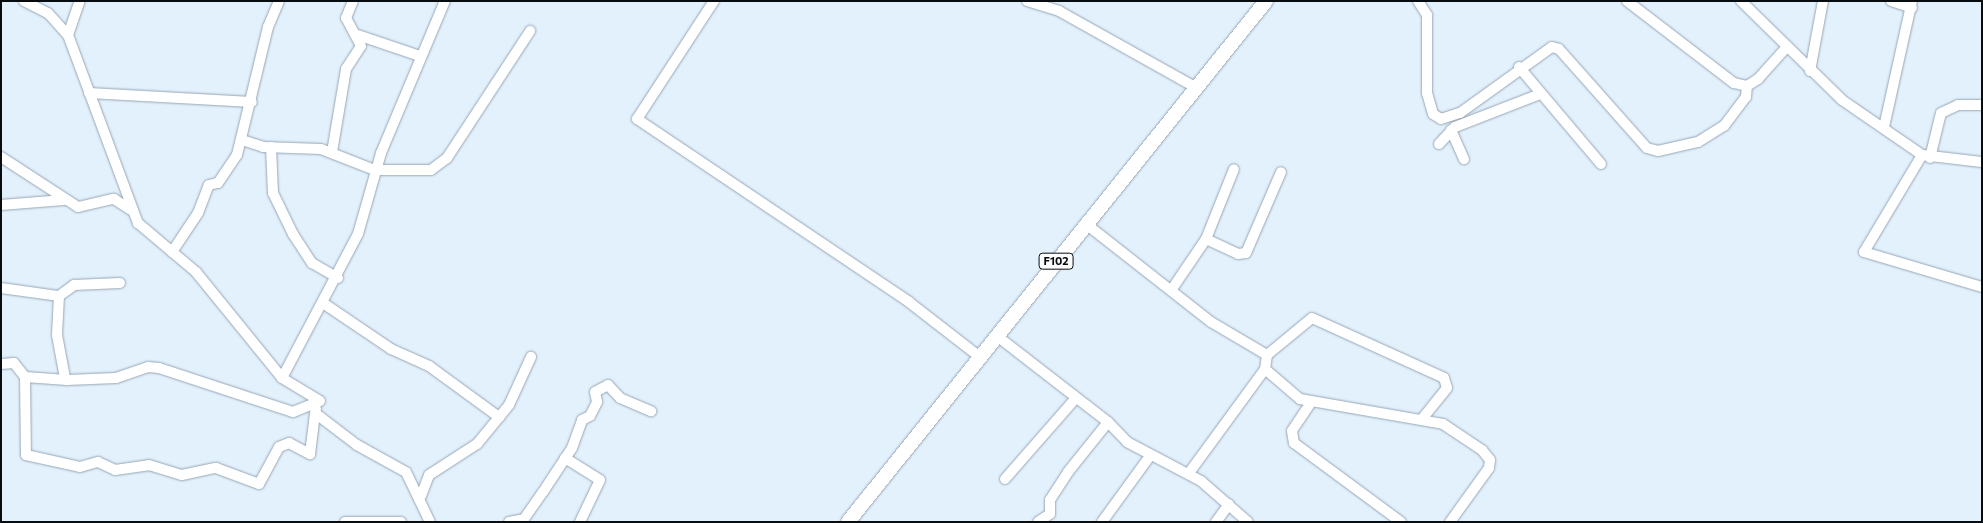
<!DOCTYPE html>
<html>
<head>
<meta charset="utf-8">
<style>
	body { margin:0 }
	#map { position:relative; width:1983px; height:523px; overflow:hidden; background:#e3f1fd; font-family:Commissioner,sans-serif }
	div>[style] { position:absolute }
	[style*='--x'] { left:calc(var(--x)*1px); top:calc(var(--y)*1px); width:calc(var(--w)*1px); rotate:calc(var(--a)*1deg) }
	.roads { filter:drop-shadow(0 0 1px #96a6b4) drop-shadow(0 0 1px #96a6b4) }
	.minor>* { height:10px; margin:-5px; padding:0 5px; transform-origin:5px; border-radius:5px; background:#fff }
	.major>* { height:14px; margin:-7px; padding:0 7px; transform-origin:7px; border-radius:7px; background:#fff }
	span { translate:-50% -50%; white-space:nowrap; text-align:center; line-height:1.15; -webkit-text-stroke:5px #fcfcfc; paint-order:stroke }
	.shield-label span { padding:1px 4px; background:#fcfcfc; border:1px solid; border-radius:4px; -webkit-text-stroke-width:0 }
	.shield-label { font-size:11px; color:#070c11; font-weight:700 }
	.frame { position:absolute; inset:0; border:2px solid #070c11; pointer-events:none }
</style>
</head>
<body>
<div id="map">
	<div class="roads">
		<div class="minor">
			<i style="--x:24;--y:1;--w:27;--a:27"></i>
			<i style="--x:48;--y:13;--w:30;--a:48"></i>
			<i style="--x:68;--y:35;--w:201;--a:69.6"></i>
			<i style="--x:138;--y:223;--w:76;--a:40.2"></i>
			<i style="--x:196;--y:272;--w:136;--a:50.9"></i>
			<i style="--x:282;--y:378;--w:44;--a:31.2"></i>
			<i style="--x:714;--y:1;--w:141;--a:123.1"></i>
			<i style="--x:637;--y:119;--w:328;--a:33.9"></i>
			<i style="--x:909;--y:302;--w:90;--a:37.8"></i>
			<i style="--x:1027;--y:1;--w:34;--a:17"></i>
			<i style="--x:1059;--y:11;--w:158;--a:29.2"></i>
			<i style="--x:1418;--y:1;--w:17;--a:57"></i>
			<i style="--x:1427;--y:15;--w:78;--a:90"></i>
			<i style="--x:1427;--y:93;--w:22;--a:74"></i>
			<i style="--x:1433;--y:114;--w:9;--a:32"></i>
			<i style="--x:1441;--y:119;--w:20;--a:-18"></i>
			<i style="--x:1460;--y:113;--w:113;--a:-35.7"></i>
			<i style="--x:1552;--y:47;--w:7;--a:16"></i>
			<i style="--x:1559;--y:49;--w:132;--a:48.4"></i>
			<i style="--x:1647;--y:148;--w:11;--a:15"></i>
			<i style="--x:1658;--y:151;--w:41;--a:-12.7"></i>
			<i style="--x:1698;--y:142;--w:31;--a:-32"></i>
			<i style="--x:1724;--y:126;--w:36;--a:-53"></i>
			<i style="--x:1746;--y:97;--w:11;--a:-85"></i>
			<i style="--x:1627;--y:1;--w:135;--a:37.5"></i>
			<i style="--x:1734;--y:83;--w:13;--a:13"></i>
			<i style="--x:1747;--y:86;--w:13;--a:-32"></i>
			<i style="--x:1758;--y:79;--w:40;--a:-48"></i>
			<i style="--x:1741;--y:1;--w:141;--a:44.4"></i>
			<i style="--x:1842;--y:100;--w:97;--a:34.5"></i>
			<i style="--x:1922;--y:155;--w:60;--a:6.7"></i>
			<i style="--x:1891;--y:1;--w:22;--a:18"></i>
			<i style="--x:68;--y:35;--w:36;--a:-71"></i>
			<i style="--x:358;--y:35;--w:65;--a:18.7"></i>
			<i style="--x:1519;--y:67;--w:127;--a:49.8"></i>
			<i style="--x:1810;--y:71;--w:71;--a:-79.5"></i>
			<i style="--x:89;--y:93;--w:163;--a:3.2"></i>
			<i style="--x:1884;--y:127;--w:129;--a:-77.5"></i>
			<i style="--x:1451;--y:130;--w:32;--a:66"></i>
			<i style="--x:242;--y:140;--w:22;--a:18"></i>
			<i style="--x:263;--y:147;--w:58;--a:2"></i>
			<i style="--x:321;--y:149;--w:58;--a:21.3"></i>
			<i style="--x:375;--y:170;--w:56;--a:0"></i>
			<i style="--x:431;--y:170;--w:20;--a:-37"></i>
			<i style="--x:447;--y:158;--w:152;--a:-56.8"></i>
			<i style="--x:1439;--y:144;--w:23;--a:-47"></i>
			<i style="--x:1455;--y:127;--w:91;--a:-21.2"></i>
			<i style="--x:271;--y:147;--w:46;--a:87.5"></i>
			<i style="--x:273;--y:193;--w:46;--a:64"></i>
			<i style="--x:293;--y:234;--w:35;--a:57"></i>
			<i style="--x:312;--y:263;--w:30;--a:30"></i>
			<i style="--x:332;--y:152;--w:84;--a:-80.4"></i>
			<i style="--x:346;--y:69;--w:27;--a:-57"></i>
			<i style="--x:361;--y:46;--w:32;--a:-118"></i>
			<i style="--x:346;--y:18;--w:18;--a:-68"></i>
			<i style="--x:1922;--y:155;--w:113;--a:120.9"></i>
			<i style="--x:1864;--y:252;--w:123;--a:16.5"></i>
			<i style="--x:1;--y:157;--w:92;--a:33"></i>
			<i style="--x:78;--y:207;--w:37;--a:-13"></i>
			<i style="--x:114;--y:199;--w:20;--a:33"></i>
			<i style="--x:1930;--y:158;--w:46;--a:-76.3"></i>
			<i style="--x:1941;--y:113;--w:19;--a:-25"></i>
			<i style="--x:1958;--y:105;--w:24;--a:0"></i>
			<i style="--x:1;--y:205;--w:63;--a:-4.5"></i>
			<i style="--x:1086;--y:224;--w:159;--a:38.1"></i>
			<i style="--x:1211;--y:322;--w:65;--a:30.5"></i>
			<i style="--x:1267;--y:355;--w:14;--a:98"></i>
			<i style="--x:1265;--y:369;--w:46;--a:40.6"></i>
			<i style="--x:1300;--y:399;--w:145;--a:9.9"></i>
			<i style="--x:1443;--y:424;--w:47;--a:33.7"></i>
			<i style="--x:1482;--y:450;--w:13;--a:51"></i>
			<i style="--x:1490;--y:460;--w:8;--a:97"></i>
			<i style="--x:1489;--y:468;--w:67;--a:125.8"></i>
			<i style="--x:1206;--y:239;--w:35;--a:25"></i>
			<i style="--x:1238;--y:254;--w:8;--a:-7"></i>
			<i style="--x:1246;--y:253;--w:88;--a:-66.6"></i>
			<i style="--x:172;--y:252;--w:47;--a:-56.3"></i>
			<i style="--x:198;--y:213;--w:30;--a:-69"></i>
			<i style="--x:209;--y:185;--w:9;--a:-13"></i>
			<i style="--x:218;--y:183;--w:34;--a:-56"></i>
			<i style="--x:237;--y:155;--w:132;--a:-76.4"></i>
			<i style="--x:268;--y:27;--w:28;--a:-67"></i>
			<i style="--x:1;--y:288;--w:59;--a:7.9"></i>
			<i style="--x:59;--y:296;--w:19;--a:-36"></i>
			<i style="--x:74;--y:285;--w:46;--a:-2.5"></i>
			<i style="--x:1172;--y:289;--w:60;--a:-55.8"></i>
			<i style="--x:1206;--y:239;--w:75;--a:-68.2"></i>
			<i style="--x:59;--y:296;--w:39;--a:93"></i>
			<i style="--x:57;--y:335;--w:44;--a:79.5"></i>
			<i style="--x:323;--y:303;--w:82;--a:34.1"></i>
			<i style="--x:391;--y:349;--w:42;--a:24.1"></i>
			<i style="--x:429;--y:366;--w:87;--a:36.1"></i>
			<i style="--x:997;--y:336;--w:140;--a:37.8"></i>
			<i style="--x:1108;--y:422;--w:28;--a:46"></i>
			<i style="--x:1127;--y:442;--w:84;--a:27.8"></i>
			<i style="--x:1201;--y:481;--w:62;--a:41.1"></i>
			<i style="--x:1267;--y:355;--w:58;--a:-39.4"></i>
			<i style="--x:1312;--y:318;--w:145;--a:24.4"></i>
			<i style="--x:1444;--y:378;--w:10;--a:73"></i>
			<i style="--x:1447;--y:388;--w:38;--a:129"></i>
			<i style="--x:1;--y:364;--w:13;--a:-4"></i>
			<i style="--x:14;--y:363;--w:18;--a:52"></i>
			<i style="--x:25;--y:377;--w:42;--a:4.1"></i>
			<i style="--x:67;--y:380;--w:49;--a:-2.3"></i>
			<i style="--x:116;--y:378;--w:34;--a:-19"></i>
			<i style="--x:148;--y:367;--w:11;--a:5"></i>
			<i style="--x:159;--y:368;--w:141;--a:18.2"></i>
			<i style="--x:293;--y:412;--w:29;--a:-22"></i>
			<i style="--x:25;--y:377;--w:78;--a:89.3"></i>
			<i style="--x:26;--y:455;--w:55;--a:12.5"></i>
			<i style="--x:80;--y:467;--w:19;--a:-16"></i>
			<i style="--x:98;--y:462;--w:19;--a:25"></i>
			<i style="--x:115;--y:470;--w:34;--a:-8"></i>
			<i style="--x:149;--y:465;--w:34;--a:17"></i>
			<i style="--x:182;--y:475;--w:35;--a:-12"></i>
			<i style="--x:216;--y:468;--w:46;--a:20.4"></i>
			<i style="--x:259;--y:484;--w:42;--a:-61.6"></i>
			<i style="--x:279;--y:447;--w:11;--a:-22"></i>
			<i style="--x:289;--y:443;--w:24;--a:28"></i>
			<i style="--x:310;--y:454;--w:41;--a:-83"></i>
			<i style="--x:282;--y:378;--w:163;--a:-62.2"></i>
			<i style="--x:358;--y:234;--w:84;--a:-74.1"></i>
			<i style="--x:381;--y:153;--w:165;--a:-67.2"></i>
			<i style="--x:1310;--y:404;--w:32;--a:124"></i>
			<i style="--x:1292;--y:431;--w:12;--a:81"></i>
			<i style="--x:1294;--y:443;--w:133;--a:36.4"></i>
			<i style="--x:316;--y:409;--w:4;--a:104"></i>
			<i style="--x:315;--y:413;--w:53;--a:37.3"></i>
			<i style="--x:357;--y:445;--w:56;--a:28.9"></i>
			<i style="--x:406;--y:472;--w:55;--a:64.4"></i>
			<i style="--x:565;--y:458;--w:41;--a:32.2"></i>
			<i style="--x:600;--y:480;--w:47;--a:115.5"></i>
			<i style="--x:1189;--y:473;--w:129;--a:-53.8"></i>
			<i style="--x:1005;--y:479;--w:106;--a:-48.8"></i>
			<i style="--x:421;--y:496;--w:22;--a:-69"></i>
			<i style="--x:429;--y:475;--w:57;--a:-32.9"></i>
			<i style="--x:477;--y:444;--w:50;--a:-50.6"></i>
			<i style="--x:509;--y:405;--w:53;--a:-65.4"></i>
			<i style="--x:345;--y:522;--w:56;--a:0"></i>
			<i style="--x:509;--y:522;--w:15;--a:-11"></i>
			<i style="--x:524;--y:519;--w:33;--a:-55"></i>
			<i style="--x:543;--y:492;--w:53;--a:-56.6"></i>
			<i style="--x:572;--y:448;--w:30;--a:-70"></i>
			<i style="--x:582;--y:420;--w:9;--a:-27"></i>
			<i style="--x:590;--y:416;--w:16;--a:-63"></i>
			<i style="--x:597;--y:402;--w:10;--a:-101"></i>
			<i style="--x:595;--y:392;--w:15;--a:-28"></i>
			<i style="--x:608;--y:385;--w:18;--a:47"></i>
			<i style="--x:620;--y:398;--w:34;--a:23"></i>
			<i style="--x:1038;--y:522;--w:14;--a:-34"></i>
			<i style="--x:1050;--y:514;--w:14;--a:-90"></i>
			<i style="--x:1050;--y:500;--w:33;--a:-57"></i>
			<i style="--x:1068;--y:472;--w:64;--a:-51.3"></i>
			<i style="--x:1102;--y:522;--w:82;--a:-54"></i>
			<i style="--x:1216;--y:522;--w:22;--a:-54"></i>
		</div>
		<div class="major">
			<i style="--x:848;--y:522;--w:668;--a:-51.26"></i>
		</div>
	</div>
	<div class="shield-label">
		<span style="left:1056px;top:261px">F102</span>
	</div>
	<div class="frame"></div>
</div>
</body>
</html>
